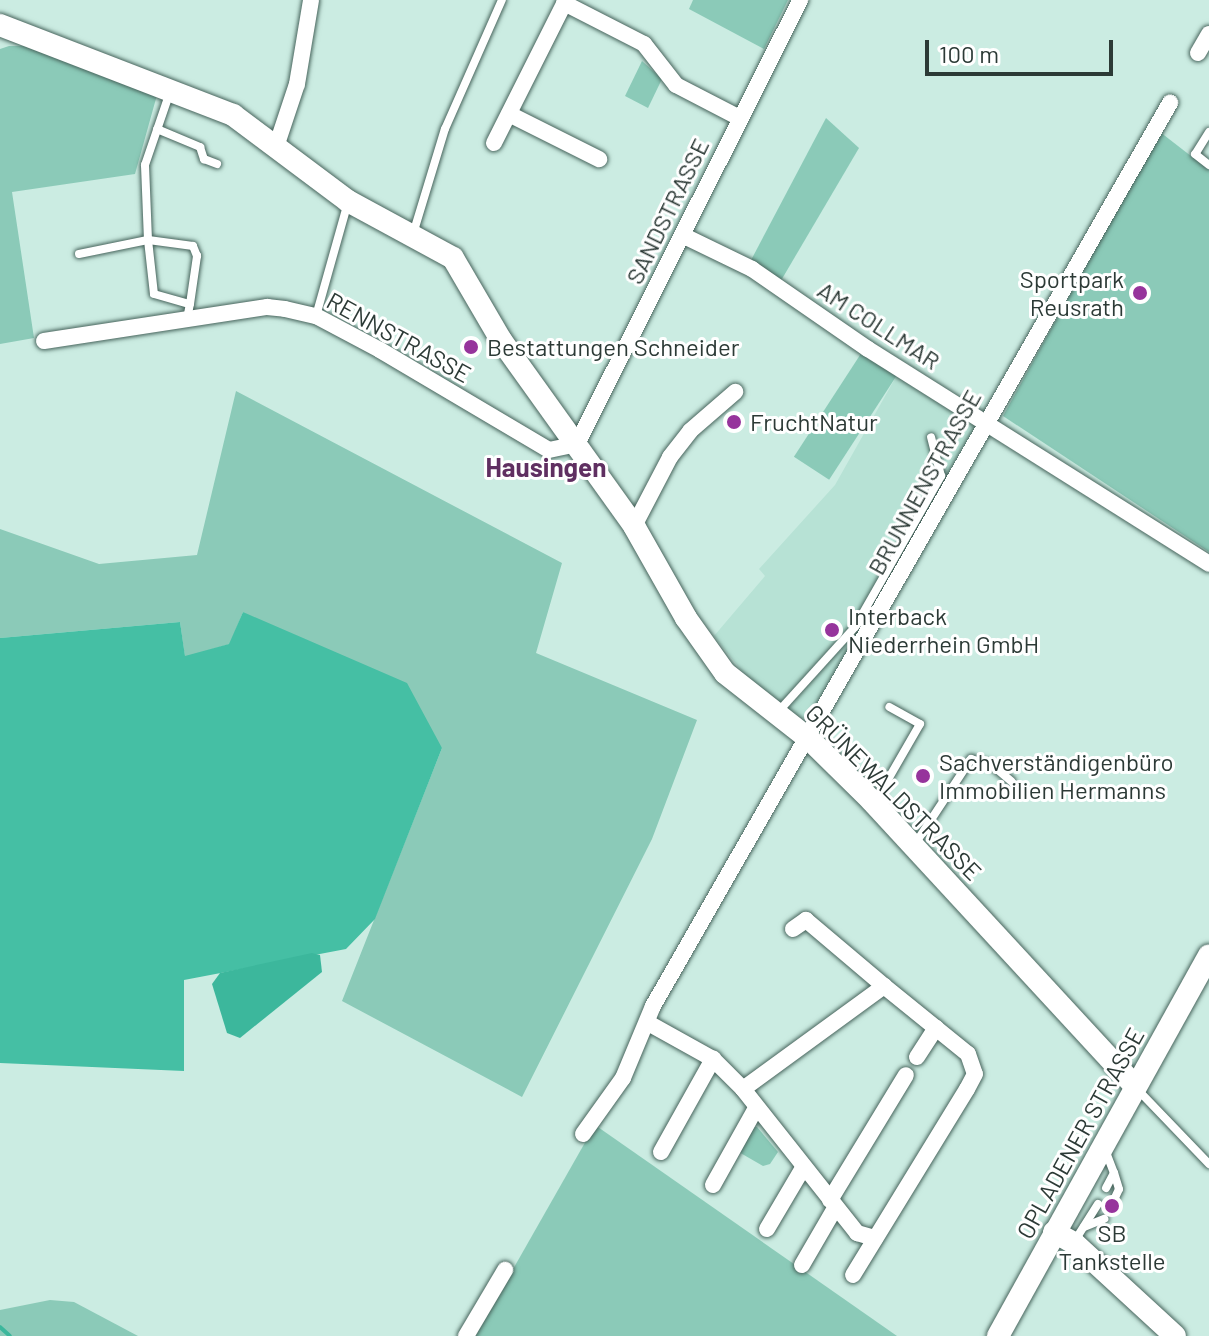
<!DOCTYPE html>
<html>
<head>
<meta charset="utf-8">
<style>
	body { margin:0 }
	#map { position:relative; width:1209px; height:1336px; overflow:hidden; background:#cbece2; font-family:Barlow,sans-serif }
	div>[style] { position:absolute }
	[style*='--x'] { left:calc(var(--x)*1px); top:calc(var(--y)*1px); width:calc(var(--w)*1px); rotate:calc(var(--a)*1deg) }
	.built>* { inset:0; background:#b7e2d5 }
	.green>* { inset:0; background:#8bcab8; transform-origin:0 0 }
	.forest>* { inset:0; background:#45bfa4 }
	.water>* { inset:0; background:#3cb79c }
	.stream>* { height:4px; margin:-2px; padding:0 2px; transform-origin:2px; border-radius:2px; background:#3cb79c }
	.roads { filter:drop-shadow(0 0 2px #47645c) drop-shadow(0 0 2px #47645c) }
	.lane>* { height:8px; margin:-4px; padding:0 4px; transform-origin:4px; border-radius:4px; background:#fff }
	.street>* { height:16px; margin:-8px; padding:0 8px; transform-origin:8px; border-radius:8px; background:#fff }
	.secondary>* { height:22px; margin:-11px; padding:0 11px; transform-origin:11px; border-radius:11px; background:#fff }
	.dots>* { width:22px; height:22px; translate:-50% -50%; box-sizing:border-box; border:4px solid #fff; border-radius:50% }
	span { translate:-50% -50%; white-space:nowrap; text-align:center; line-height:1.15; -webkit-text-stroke:6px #fff; paint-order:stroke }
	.street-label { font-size:24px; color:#2c3a36 }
	.poi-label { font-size:24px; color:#2c3a36 }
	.right { translate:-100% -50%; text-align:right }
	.left { translate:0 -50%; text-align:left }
	.neighbourhood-label { font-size:26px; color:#5f2f61; font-weight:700 }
	.scale { position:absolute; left:925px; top:40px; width:188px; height:36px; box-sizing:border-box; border:4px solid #2c3a36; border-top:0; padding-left:10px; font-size:24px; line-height:28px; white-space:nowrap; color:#2c3a36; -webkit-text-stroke:6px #fff; paint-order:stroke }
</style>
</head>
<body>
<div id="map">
	<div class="built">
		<i style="clip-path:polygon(897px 375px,976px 425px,810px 717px,798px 719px,745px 675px,714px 636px,765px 576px,759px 569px,835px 485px)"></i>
	</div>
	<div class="green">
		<i style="clip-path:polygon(693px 0,788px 0,764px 49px,689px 9px)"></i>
		<i style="clip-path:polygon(9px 46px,24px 46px,157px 95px,135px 174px,12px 192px,34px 338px,0 344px,0 49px)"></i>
		<i style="clip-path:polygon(642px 61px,662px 79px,648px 108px,625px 96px)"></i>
		<i style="clip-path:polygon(826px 118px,859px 148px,779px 284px,749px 264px)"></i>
		<i style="clip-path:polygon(1160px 132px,1209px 170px,1209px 552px,1003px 416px)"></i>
		<i style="left:862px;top:352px;width:42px;height:125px;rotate:33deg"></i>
		<i style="clip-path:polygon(236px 391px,562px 563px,536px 653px,697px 720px,652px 839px,522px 1097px,342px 1001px,442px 748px,243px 612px,230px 644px,185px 657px,180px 622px,0 638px,0 529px,99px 564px,197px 555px)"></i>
		<i style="clip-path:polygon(595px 1125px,897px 1336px,475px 1336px)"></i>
		<i style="clip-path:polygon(751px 1127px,757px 1127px,778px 1152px,770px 1164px,763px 1166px,737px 1151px)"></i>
		<i style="clip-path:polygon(50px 1300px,74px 1302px,138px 1336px,0 1336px,0 1310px)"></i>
	</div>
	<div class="forest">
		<i style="clip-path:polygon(243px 612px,407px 683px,442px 748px,375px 919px,346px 949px,184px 980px,184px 1071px,0 1063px,0 638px,180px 622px,185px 656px,229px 644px)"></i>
	</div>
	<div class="water">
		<i style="clip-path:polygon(312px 953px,320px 955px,322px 972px,240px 1038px,227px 1033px,212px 984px,220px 973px)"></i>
	</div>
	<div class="stream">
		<i style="--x:0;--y:1327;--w:13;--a:42"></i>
	</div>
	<div class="roads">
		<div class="lane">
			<i style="--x:157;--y:129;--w:47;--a:22.7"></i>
			<i style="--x:200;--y:147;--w:13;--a:72"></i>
			<i style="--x:204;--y:159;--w:14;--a:21"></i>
			<i style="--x:1209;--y:132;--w:26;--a:122"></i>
			<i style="--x:1195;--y:154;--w:18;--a:38"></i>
			<i style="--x:413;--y:234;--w:110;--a:-73.1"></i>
			<i style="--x:445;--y:129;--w:141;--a:-66.2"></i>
			<i style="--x:79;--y:254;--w:70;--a:-11.5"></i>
			<i style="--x:148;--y:240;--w:75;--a:-92.3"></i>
			<i style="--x:145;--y:165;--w:77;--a:-71.1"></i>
			<i style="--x:316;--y:316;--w:118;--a:-74.3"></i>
			<i style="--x:187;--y:319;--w:15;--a:-79"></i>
			<i style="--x:190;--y:304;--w:49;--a:-81.7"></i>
			<i style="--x:197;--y:256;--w:11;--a:-112"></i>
			<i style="--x:193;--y:246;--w:45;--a:-172.4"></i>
			<i style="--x:148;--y:240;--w:54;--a:83.7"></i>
			<i style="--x:154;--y:294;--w:37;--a:16"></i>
			<i style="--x:777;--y:713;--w:116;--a:-47.8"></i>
			<i style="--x:855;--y:627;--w:174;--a:-60.3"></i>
			<i style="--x:941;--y:476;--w:40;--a:-104.4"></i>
			<i style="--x:875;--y:802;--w:90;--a:-60"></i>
			<i style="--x:920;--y:724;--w:35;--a:-151"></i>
			<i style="--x:915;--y:844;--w:102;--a:-56.6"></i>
			<i style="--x:971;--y:759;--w:22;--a:16"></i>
			<i style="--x:992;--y:765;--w:25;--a:40"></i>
			<i style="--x:1138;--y:1090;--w:103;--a:46.2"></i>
			<i style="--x:1106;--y:1188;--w:17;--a:-62"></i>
			<i style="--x:1114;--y:1173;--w:22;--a:-111"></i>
			<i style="--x:1113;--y:1202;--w:14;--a:-65"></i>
			<i style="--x:1119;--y:1189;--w:17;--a:-107"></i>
			<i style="--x:1084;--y:1227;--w:22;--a:-22"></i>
			<i style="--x:1074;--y:1242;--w:45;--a:-57.7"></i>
		</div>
		<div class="street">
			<i style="--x:564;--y:3;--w:90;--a:27.1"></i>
			<i style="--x:644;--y:44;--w:52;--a:52"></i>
			<i style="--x:676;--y:85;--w:72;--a:27.3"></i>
			<i style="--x:1198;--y:53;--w:22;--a:-60"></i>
			<i style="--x:509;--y:114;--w:101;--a:26.6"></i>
			<i style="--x:494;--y:143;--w:160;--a:-63.3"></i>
			<i style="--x:277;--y:144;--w:63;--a:-71.6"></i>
			<i style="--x:297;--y:84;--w:85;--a:-80.5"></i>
			<i style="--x:682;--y:235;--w:78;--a:25.9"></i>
			<i style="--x:752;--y:269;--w:141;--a:34.6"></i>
			<i style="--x:868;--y:349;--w:403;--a:32.2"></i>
			<i style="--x:44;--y:341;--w:226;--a:-8.7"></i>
			<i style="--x:267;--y:307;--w:18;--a:6"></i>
			<i style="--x:285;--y:309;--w:32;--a:13"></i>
			<i style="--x:316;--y:316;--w:72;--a:28"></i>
			<i style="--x:380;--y:350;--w:196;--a:30.6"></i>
			<i style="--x:549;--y:450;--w:29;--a:-12"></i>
			<i style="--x:577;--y:444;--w:497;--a:-63.3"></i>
			<i style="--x:634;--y:526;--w:78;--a:-62.4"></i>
			<i style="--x:670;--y:457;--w:33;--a:-52"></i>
			<i style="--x:690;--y:431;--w:60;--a:-40.9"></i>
			<i style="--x:793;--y:929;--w:16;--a:-35"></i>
			<i style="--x:806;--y:920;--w:102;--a:40.2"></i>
			<i style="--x:650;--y:1024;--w:72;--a:29.1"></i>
			<i style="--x:713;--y:1059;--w:42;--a:45"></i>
			<i style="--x:743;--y:1089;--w:175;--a:-36.1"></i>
			<i style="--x:884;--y:986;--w:108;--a:39"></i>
			<i style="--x:968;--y:1054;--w:21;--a:71"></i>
			<i style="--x:975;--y:1074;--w:17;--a:118"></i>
			<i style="--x:967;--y:1089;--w:218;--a:121.5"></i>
			<i style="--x:917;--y:1057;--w:35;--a:-57"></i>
			<i style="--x:743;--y:1089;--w:184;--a:51.6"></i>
			<i style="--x:857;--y:1233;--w:19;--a:16"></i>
			<i style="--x:583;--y:1134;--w:69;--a:-54.5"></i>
			<i style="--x:623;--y:1078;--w:78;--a:-67.4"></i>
			<i style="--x:653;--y:1006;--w:1041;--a:-60.21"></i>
			<i style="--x:661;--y:1152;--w:107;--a:-60.8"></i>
			<i style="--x:713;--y:1185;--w:86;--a:-60.8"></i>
			<i style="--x:830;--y:1200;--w:146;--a:-58.7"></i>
			<i style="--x:767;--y:1229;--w:71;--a:-59.5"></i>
			<i style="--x:802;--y:1265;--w:66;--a:-59.9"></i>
			<i style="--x:466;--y:1336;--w:77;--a:-59.4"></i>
		</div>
		<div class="secondary">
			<i style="--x:0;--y:25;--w:250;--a:21.1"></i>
			<i style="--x:233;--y:115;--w:144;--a:36.8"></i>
			<i style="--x:348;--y:201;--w:119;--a:28.5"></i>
			<i style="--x:453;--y:258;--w:95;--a:59.7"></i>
			<i style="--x:501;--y:340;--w:229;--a:54.4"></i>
			<i style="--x:634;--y:526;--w:106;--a:60.5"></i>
			<i style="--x:686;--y:618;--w:67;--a:54.7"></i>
			<i style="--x:725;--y:673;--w:107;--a:38.2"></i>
			<i style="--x:809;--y:739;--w:88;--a:44.5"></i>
			<i style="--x:872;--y:801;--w:388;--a:47.3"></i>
			<i style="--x:1054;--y:1232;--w:23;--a:29"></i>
			<i style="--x:1074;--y:1243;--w:137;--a:42.6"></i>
			<i style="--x:998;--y:1336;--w:435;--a:-61"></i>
		</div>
	</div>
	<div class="dots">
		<i style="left:1140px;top:293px;background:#96349c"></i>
		<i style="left:471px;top:347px;background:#96349c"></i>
		<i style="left:734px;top:422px;background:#96349c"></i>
		<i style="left:832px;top:630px;background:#96349c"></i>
		<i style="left:923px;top:776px;background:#96349c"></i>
		<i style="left:1112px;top:1206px;background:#96349c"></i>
	</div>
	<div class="street-label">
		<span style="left:667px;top:211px;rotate:-64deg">SANDSTRASSE</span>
		<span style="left:879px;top:325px;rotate:33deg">AM COLLMAR</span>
		<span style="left:399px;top:337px;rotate:29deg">RENNSTRASSE</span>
		<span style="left:924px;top:482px;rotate:-61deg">BRUNNENSTRASSE</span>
		<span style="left:894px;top:792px;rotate:45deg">GRÜNEWALDSTRASSE</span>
		<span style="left:1080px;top:1133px;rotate:-61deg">OPLADENER STRASSE</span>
	</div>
	<div class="poi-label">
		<span class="right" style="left:1124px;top:293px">Sportpark<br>Reusrath</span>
		<span class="left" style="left:487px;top:347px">Bestattungen Schneider</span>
		<span class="left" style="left:750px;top:422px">FruchtNatur</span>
		<span class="left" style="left:848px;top:630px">Interback<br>Niederrhein GmbH</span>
		<span class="left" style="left:939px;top:776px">Sachverständigenbüro<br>Immobilien Hermanns</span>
		<span style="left:1112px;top:1247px">SB<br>Tankstelle</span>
	</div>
	<div class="neighbourhood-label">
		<span style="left:546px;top:467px">Hausingen</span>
	</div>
	<div class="scale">100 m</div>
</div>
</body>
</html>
